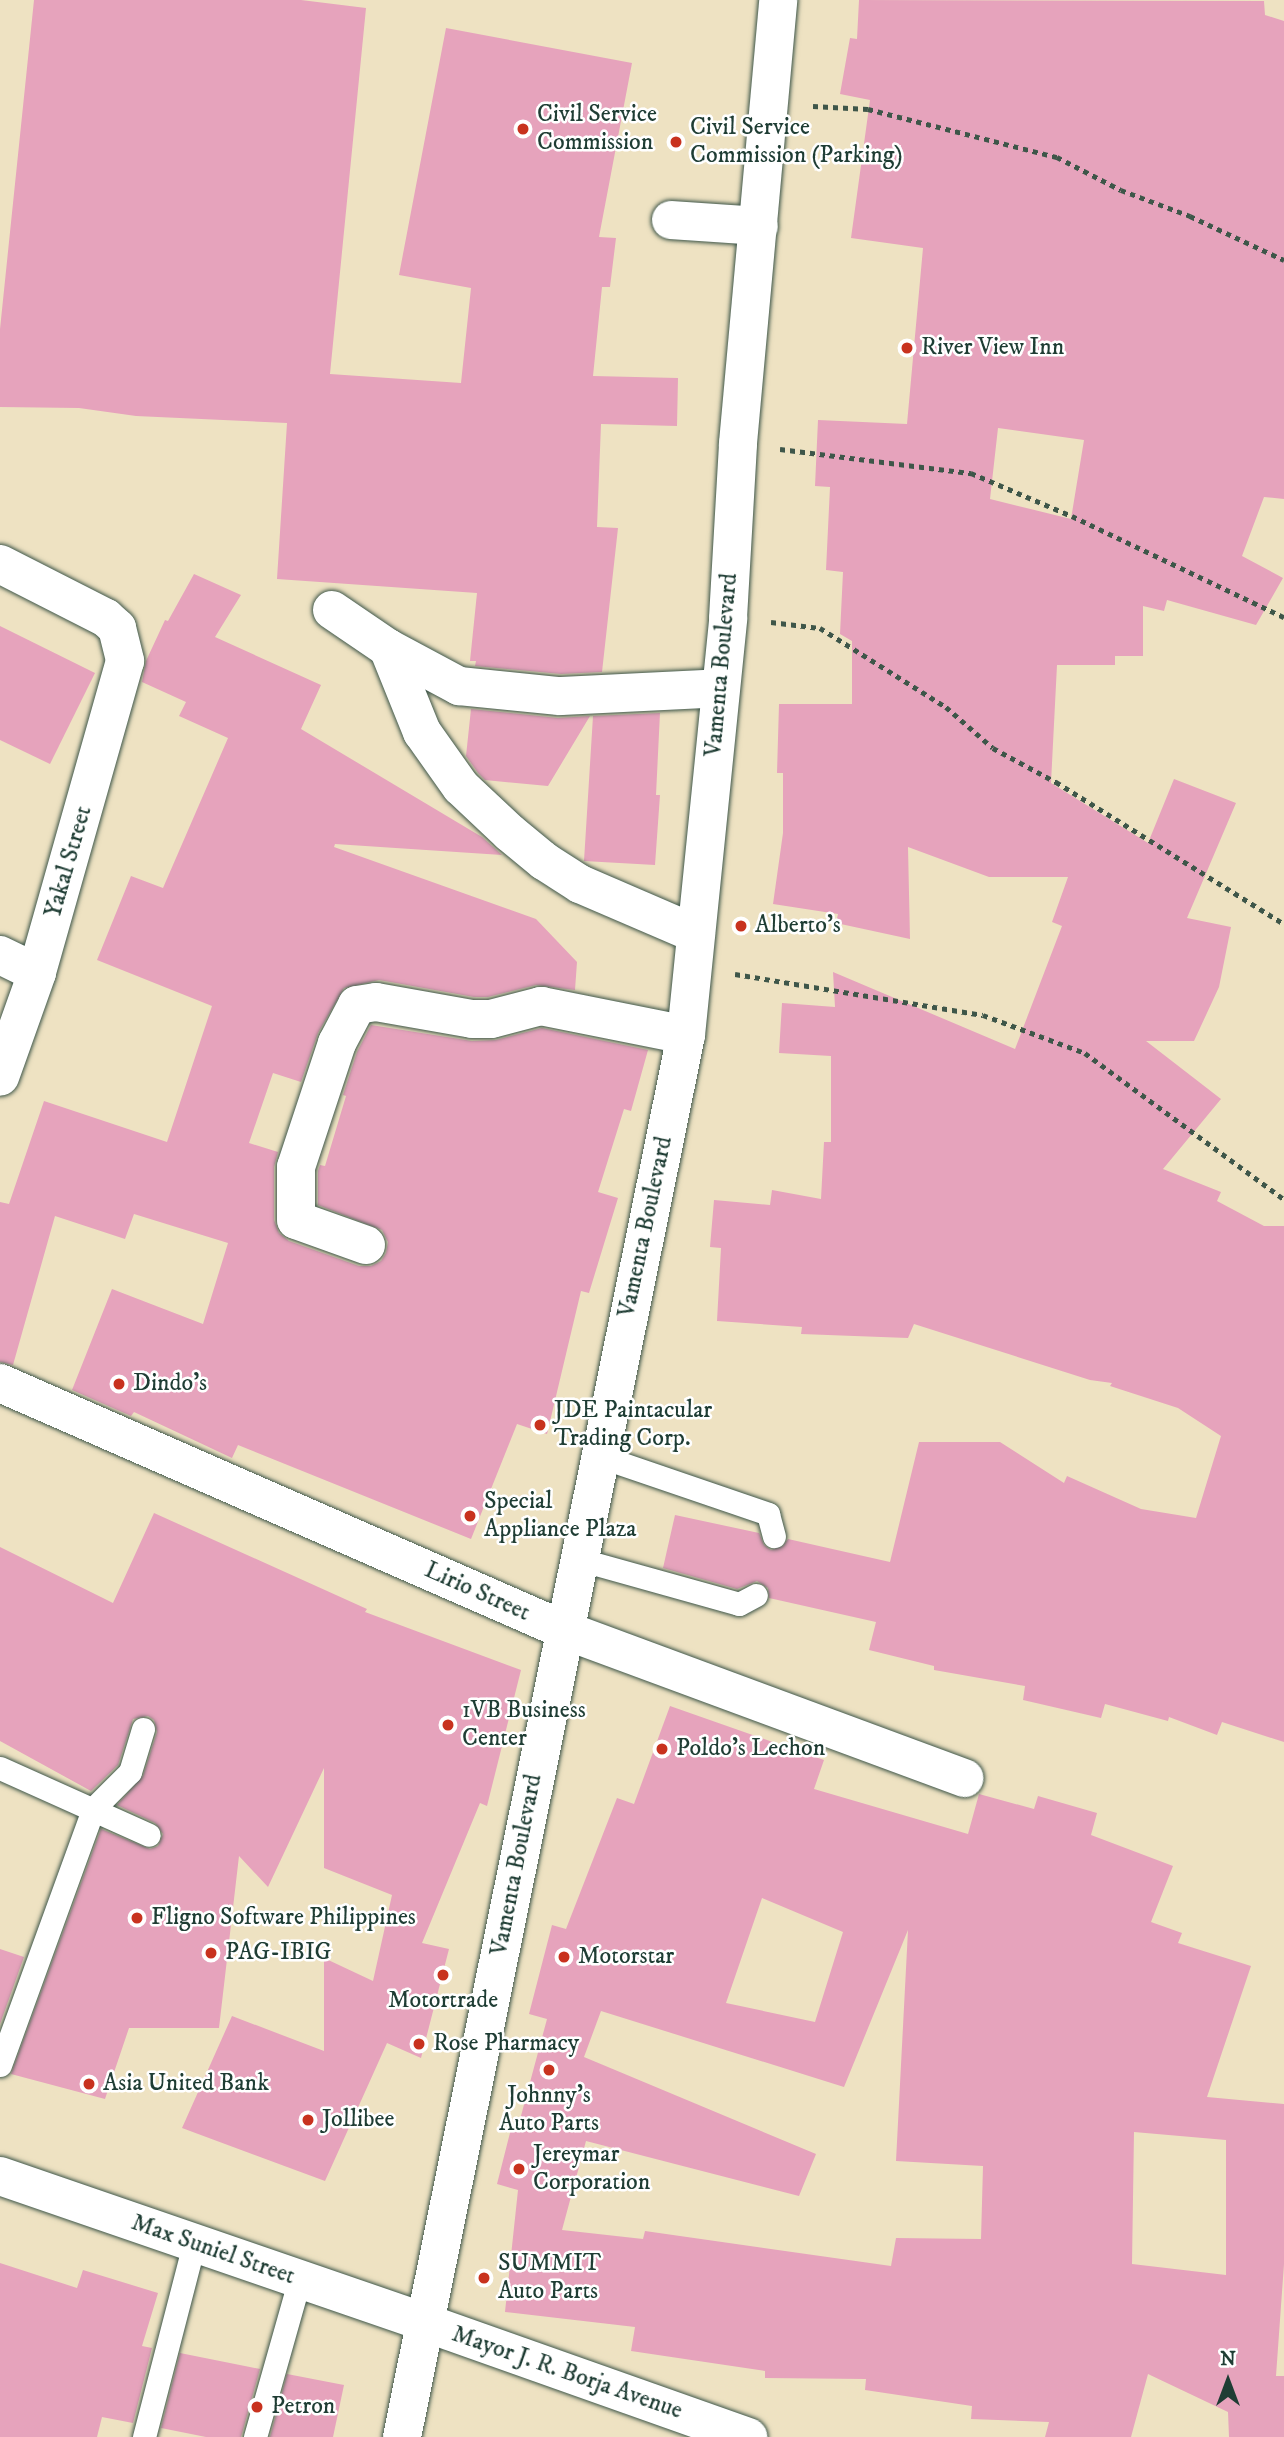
<!DOCTYPE html>
<html>
<head>
<meta charset="utf-8">
<style>
	body { margin:0 }
	#map { position:relative; width:1284px; height:2437px; overflow:hidden; background:#eee2c2; font-family:"IM FELL DW Pica",serif }
	div>[style] { position:absolute }
	[style*='--x'] { left:calc(var(--x)*1px); top:calc(var(--y)*1px); width:calc(var(--w)*1px); rotate:calc(var(--a)*1deg) }
	.building>* { inset:0; background:#e6a3bc }
	.path>* { height:4.5px; margin-top:-2.25px; transform-origin:0; background:repeating-linear-gradient(90deg,#3e5649 0 5px,transparent 0 10px) }
	.roads { filter:drop-shadow(0 0 2px #3e5649) drop-shadow(0 0 2px #3e5649) }
	.service>* { height:23px; margin:-11.5px; padding:0 11.5px; transform-origin:11.5px; border-radius:11.5px; background:#fff }
	.minor>* { height:38px; margin:-19px; padding:0 19px; transform-origin:19px; border-radius:19px; background:#fff }
	.secondary>* { height:38px; margin:-19px; padding:0 19px; transform-origin:19px; border-radius:19px; background:#fff }
	.primary>* { height:38px; margin:-19px; padding:0 19px; transform-origin:19px; border-radius:19px; background:#fff }
	.dots>* { width:19px; height:19px; translate:-50% -50%; box-sizing:border-box; border:4px solid #fff; border-radius:50% }
	span { translate:-50% -50%; white-space:nowrap; text-align:center; line-height:1.15; -webkit-text-stroke:5px #fff; paint-order:stroke }
	.poi-label { font-size:24px; color:#1f3d34 }
	.left { translate:0 -50%; text-align:left }
	.street-label { font-size:24px; color:#1f3d34 }
	.north { position:absolute; left:1193px; top:2346px; width:70px; height:70px; -webkit-text-stroke:5px #fff; paint-order:stroke; rotate:0deg; font-size:19px; font-weight:700; line-height:28px; text-align:center; color:#1f3d34 }
	.north::after { content:''; display:block; margin:auto; width:24px; height:32px; background:#1f3d34; clip-path:polygon(50% 0,100% 100%,50% 72%,0 100%) }
</style>
</head>
<body>
<div id="map">
	<div class="building">
		<i style="clip-path:polygon(34px 0,301px 0,366px 8px,330px 374px,461px 383px,471px 288px,399px 275px,446px 28px,632px 63px,599px 237px,616px 238px,610px 287px,602px 287px,593px 376px,678px 378px,677px 426px,601px 424px,597px 527px,618px 528px,602px 672px,561px 674px,475px 666px,476px 661px,470px 661px,477px 593px,277px 579px,287px 423px,136px 416px,79px 408px,0 407px,0 329px)"></i>
		<i style="clip-path:polygon(evenodd,859px 0,1264px 1px,1265px 15px,1284px 21px,1284px 499px,1264px 497px,1242px 556px,1283px 578px,1256px 625px,1167px 600px,1164px 611px,1143px 606px,1143px 656px,1115px 656px,1115px 665px,1057px 665px,1051px 783px,1148px 843px,1174px 779px,1236px 803px,1187px 918px,1231px 927px,1219px 987px,1194px 1041px,1146px 1041px,1221px 1099px,1163px 1169px,1221px 1192px,1217px 1201px,1264px 1226px,1284px 1226px,1284px 1742px,1222px 1722px,1217px 1735px,1169px 1717px,1168px 1721px,1105px 1704px,1101px 1718px,1023px 1700px,1025px 1686px,934px 1670px,934px 1666px,869px 1650px,876px 1622px,769px 1598px,768px 1588px,757px 1581px,737px 1589px,663px 1568px,675px 1515px,759px 1533px,764px 1545px,771px 1550px,783px 1546px,788px 1539px,890px 1562px,919px 1442px,1000px 1442px,1064px 1483px,1067px 1476px,1141px 1509px,1196px 1518px,1221px 1436px,1178px 1408px,1110px 1386px,1112px 1383px,1090px 1380px,914px 1324px,908px 1338px,801px 1334px,802px 1327px,717px 1321px,721px 1248px,710px 1247px,714px 1200px,770px 1205px,772px 1190px,821px 1199px,824px 1142px,831px 1142px,831px 1056px,779px 1053px,782px 1003px,835px 1007px,833px 972px,1015px 1049px,1062px 926px,1052px 922px,1068px 877px,989px 877px,908px 847px,910px 939px,836px 923px,838px 914px,773px 904px,783px 833px,783px 773px,777px 773px,779px 704px,852px 704px,852px 641px,840px 634px,843px 572px,826px 570px,830px 487px,815px 486px,818px 420px,907px 424px,923px 248px,851px 238px,870px 100px,840px 94px,850px 38px,857px 39px,859px 0,998px 428px,1084px 440px,1071px 519px,990px 499px,998px 428px)"></i>
		<i style="clip-path:polygon(194px 574px,241px 595px,215px 637px,321px 685px,301px 729px,482px 837px,502px 855px,335px 844px,334px 847px,536px 919px,577px 962px,575px 990px,536px 985px,488px 997px,474px 997px,379px 980px,344px 988px,318px 1033px,301px 1082px,273px 1073px,249px 1143px,278px 1152px,274px 1167px,274px 1220px,279px 1233px,289px 1241px,359px 1266px,371px 1266px,381px 1261px,386px 1253px,388px 1242px,382px 1230px,318px 1205px,318px 1171px,320px 1165px,325px 1166px,346px 1096px,343px 1095px,357px 1052px,371px 1025px,472px 1041px,496px 1040px,542px 1028px,648px 1050px,631px 1111px,624px 1109px,598px 1192px,618px 1198px,589px 1293px,581px 1291px,547px 1434px,517px 1424px,471px 1539px,238px 1445px,232px 1458px,134px 1412px,131px 1416px,72px 1390px,112px 1289px,203px 1324px,228px 1243px,134px 1214px,125px 1239px,55px 1216px,13px 1365px,0 1362px,0 1202px,9px 1204px,44px 1101px,167px 1142px,212px 1006px,97px 960px,131px 876px,163px 888px,228px 738px,179px 716px,186px 702px,142px 682px,146px 661px,165px 620px,168px 621px)"></i>
		<i style="clip-path:polygon(0 626px,95px 673px,50px 764px,0 740px)"></i>
		<i style="clip-path:polygon(471px 709px,558px 718px,590px 716px,548px 786px,485px 780px,478px 773px,466px 756px)"></i>
		<i style="clip-path:polygon(660px 713px,656px 795px,660px 795px,655px 865px,584px 861px,593px 716px)"></i>
		<i style="clip-path:polygon(154px 1513px,367px 1609px,365px 1612px,521px 1670px,487px 1806px,480px 1803px,422px 1943px,449px 1949px,421px 2058px,387px 2043px,325px 2181px,182px 2128px,232px 2016px,324px 2051px,324px 1958px,373px 1981px,392px 1895px,324px 1868px,324px 1768px,268px 1887px,239px 1856px,219px 2028px,129px 2028px,105px 2099px,11px 2074px,101px 1829px,150px 1849px,158px 1846px,163px 1834px,155px 1823px,117px 1805px,143px 1776px,157px 1732px,154px 1720px,148px 1716px,133px 1719px,118px 1765px,91px 1791px,0 1741px,0 1547px,113px 1603px)"></i>
		<i style="clip-path:polygon(evenodd,670px 1706px,824px 1760px,814px 1789px,968px 1834px,979px 1794px,1034px 1809px,1038px 1796px,1097px 1813px,1091px 1835px,1173px 1866px,1151px 1922px,1182px 1933px,1178px 1943px,1251px 1966px,1207px 2097px,1284px 2104px,1284px 2264px,1276px 2376px,1284px 2376px,1284px 2437px,1229px 2437px,1228px 2412px,1148px 2374px,1131px 2437px,1045px 2437px,1049px 2422px,971px 2419px,972px 2406px,865px 2390px,866px 2379px,765px 2378px,765px 2371px,631px 2351px,635px 2327px,505px 2312px,518px 2190px,497px 2184px,512px 2125px,518px 2127px,547px 2019px,529px 2014px,552px 1925px,566px 1929px,617px 1798px,634px 1804px,670px 1706px,762px 1898px,843px 1932px,815px 2022px,726px 2003px,762px 1898px,670px 1706px,908px 1930px,896px 2161px,983px 2166px,981px 2239px,896px 2238px,891px 2266px,645px 2231px,643px 2239px,562px 2230px,586px 2141px,799px 2196px,816px 2154px,584px 2057px,601px 2011px,844px 2087px,908px 1930px,670px 1706px,1134px 2132px,1226px 2140px,1226px 2275px,1132px 2264px,1134px 2132px)"></i>
		<i style="clip-path:polygon(0 1949px,24px 1957px,0 2024px)"></i>
		<i style="clip-path:polygon(0 2263px,77px 2288px,83px 2270px,158px 2293px,142px 2346px,152px 2348px,133px 2423px,102px 2417px,97px 2437px,0 2437px)"></i>
		<i style="clip-path:polygon(180px 2353px,260px 2369px,241px 2437px,206px 2437px,161px 2428px)"></i>
		<i style="clip-path:polygon(287px 2374px,344px 2385px,333px 2437px,270px 2437px)"></i>
	</div>
	<div class="path">
		<i style="--x:813;--y:106;--w:55;--a:3.1"></i>
		<i style="--x:868;--y:109;--w:195;--a:14.3"></i>
		<i style="--x:1057;--y:157;--w:72;--a:27.3"></i>
		<i style="--x:1121;--y:190;--w:74;--a:20.6"></i>
		<i style="--x:1190;--y:216;--w:104;--a:25.1"></i>
		<i style="--x:780;--y:449;--w:193;--a:7.2"></i>
		<i style="--x:971;--y:473;--w:110;--a:23.1"></i>
		<i style="--x:1072;--y:516;--w:235;--a:25.5"></i>
		<i style="--x:771;--y:622;--w:49;--a:7"></i>
		<i style="--x:820;--y:628;--w:149;--a:32.1"></i>
		<i style="--x:946;--y:707;--w:62;--a:41.1"></i>
		<i style="--x:993;--y:748;--w:72;--a:28.4"></i>
		<i style="--x:1056;--y:782;--w:269;--a:31.9"></i>
		<i style="--x:735;--y:974;--w:251;--a:9.4"></i>
		<i style="--x:983;--y:1015;--w:109;--a:20.4"></i>
		<i style="--x:1085;--y:1053;--w:247;--a:36.3"></i>
	</div>
	<div class="roads">
		<div class="service">
			<i style="--x:599;--y:1456;--w:179;--a:18.9"></i>
			<i style="--x:768;--y:1514;--w:23;--a:75"></i>
			<i style="--x:578;--y:1559;--w:167;--a:15.6"></i>
			<i style="--x:739;--y:1604;--w:19;--a:-28"></i>
			<i style="--x:0;--y:1768;--w:163;--a:24.2"></i>
			<i style="--x:0;--y:2065;--w:272;--a:-70"></i>
			<i style="--x:93;--y:1809;--w:52;--a:-45"></i>
			<i style="--x:130;--y:1772;--w:45;--a:-73.2"></i>
			<i style="--x:144;--y:2437;--w:200;--a:-75.5"></i>
			<i style="--x:255;--y:2437;--w:162;--a:-74.2"></i>
		</div>
		<div class="minor">
			<i style="--x:671;--y:220;--w:88;--a:3.9"></i>
			<i style="--x:0;--y:564;--w:119;--a:27"></i>
			<i style="--x:106;--y:618;--w:15;--a:42"></i>
			<i style="--x:117;--y:628;--w:34;--a:76"></i>
			<i style="--x:125;--y:661;--w:324;--a:105.8"></i>
			<i style="--x:37;--y:973;--w:110;--a:109.6"></i>
			<i style="--x:332;--y:610;--w:68;--a:34.2"></i>
			<i style="--x:388;--y:648;--w:81;--a:28.2"></i>
			<i style="--x:459;--y:686;--w:101;--a:5.7"></i>
			<i style="--x:560;--y:696;--w:161;--a:-2.8"></i>
			<i style="--x:388;--y:648;--w:91;--a:68"></i>
			<i style="--x:422;--y:732;--w:67;--a:54.7"></i>
			<i style="--x:461;--y:787;--w:67;--a:43.2"></i>
			<i style="--x:510;--y:833;--w:44;--a:39.5"></i>
			<i style="--x:544;--y:861;--w:43;--a:32.6"></i>
			<i style="--x:580;--y:884;--w:126;--a:23.3"></i>
			<i style="--x:0;--y:955;--w:41;--a:25.9"></i>
			<i style="--x:366;--y:1245;--w:74;--a:-160.3"></i>
			<i style="--x:296;--y:1220;--w:53;--a:-90"></i>
			<i style="--x:296;--y:1167;--w:131;--a:-71.7"></i>
			<i style="--x:337;--y:1043;--w:43;--a:-62.2"></i>
			<i style="--x:357;--y:1005;--w:19;--a:-9"></i>
			<i style="--x:376;--y:1002;--w:97;--a:10"></i>
			<i style="--x:472;--y:1019;--w:19;--a:0"></i>
			<i style="--x:491;--y:1019;--w:52;--a:-14.6"></i>
			<i style="--x:541;--y:1006;--w:148;--a:11.3"></i>
			<i style="--x:0;--y:1383;--w:616;--a:23.65"></i>
			<i style="--x:564;--y:1630;--w:427;--a:20.3"></i>
		</div>
		<div class="secondary">
			<i style="--x:0;--y:2176;--w:451;--a:19"></i>
		</div>
		<div class="primary">
			<i style="--x:426;--y:2323;--w:342;--a:19.5"></i>
			<i style="--x:402;--y:2437;--w:1430;--a:-78.55"></i>
			<i style="--x:686;--y:1035;--w:419;--a:-84.2"></i>
			<i style="--x:728;--y:618;--w:175;--a:-86.7"></i>
			<i style="--x:738;--y:443;--w:445;--a:-84.8"></i>
		</div>
	</div>
	<div class="dots">
		<i style="left:523px;top:129px;background:#c8321e"></i>
		<i style="left:676px;top:142px;background:#c8321e"></i>
		<i style="left:907px;top:348px;background:#c8321e"></i>
		<i style="left:741px;top:926px;background:#c8321e"></i>
		<i style="left:119px;top:1384px;background:#c8321e"></i>
		<i style="left:540px;top:1425px;background:#c8321e"></i>
		<i style="left:470px;top:1516px;background:#c8321e"></i>
		<i style="left:448px;top:1725px;background:#c8321e"></i>
		<i style="left:662px;top:1749px;background:#c8321e"></i>
		<i style="left:137px;top:1918px;background:#c8321e"></i>
		<i style="left:211px;top:1953px;background:#c8321e"></i>
		<i style="left:564px;top:1957px;background:#c8321e"></i>
		<i style="left:443px;top:1975px;background:#c8321e"></i>
		<i style="left:419px;top:2044px;background:#c8321e"></i>
		<i style="left:549px;top:2070px;background:#c8321e"></i>
		<i style="left:89px;top:2084px;background:#c8321e"></i>
		<i style="left:308px;top:2120px;background:#c8321e"></i>
		<i style="left:519px;top:2169px;background:#c8321e"></i>
		<i style="left:484px;top:2278px;background:#c8321e"></i>
		<i style="left:257px;top:2407px;background:#c8321e"></i>
	</div>
	<div class="poi-label">
		<span class="left" style="left:537px;top:129px">Civil Service<br>Commission</span>
		<span class="left" style="left:690px;top:142px">Civil Service<br>Commission (Parking)</span>
		<span class="left" style="left:921px;top:348px">River View Inn</span>
		<span class="left" style="left:755px;top:926px">Alberto’s</span>
		<span class="left" style="left:133px;top:1384px">Dindo's</span>
		<span class="left" style="left:554px;top:1425px">JDE Paintacular<br>Trading Corp.</span>
		<span class="left" style="left:484px;top:1516px">Special<br>Appliance Plaza</span>
		<span class="left" style="left:462px;top:1725px">1VB Business<br>Center</span>
		<span class="left" style="left:676px;top:1749px">Poldo's Lechon</span>
		<span class="left" style="left:151px;top:1918px">Fligno Software Philippines</span>
		<span class="left" style="left:225px;top:1953px">PAG-IBIG</span>
		<span class="left" style="left:578px;top:1957px">Motorstar</span>
		<span style="left:443px;top:2001px">Motortrade</span>
		<span class="left" style="left:433px;top:2044px">Rose Pharmacy</span>
		<span class="left" style="left:103px;top:2084px">Asia United Bank</span>
		<span style="left:549px;top:2110px">Johnny’s<br>Auto Parts</span>
		<span class="left" style="left:322px;top:2120px">Jollibee</span>
		<span class="left" style="left:533px;top:2169px">Jereymar<br>Corporation</span>
		<span class="left" style="left:498px;top:2278px">SUMMIT<br>Auto Parts</span>
		<span class="left" style="left:271px;top:2407px">Petron</span>
	</div>
	<div class="street-label">
		<span style="left:722px;top:665px;rotate:-85deg">Vamenta Boulevard</span>
		<span style="left:69px;top:862px;rotate:-74deg">Yakal Street</span>
		<span style="left:646px;top:1227px;rotate:-78deg">Vamenta Boulevard</span>
		<span style="left:477px;top:1592px;rotate:24deg">Lirio Street</span>
		<span style="left:517px;top:1865px;rotate:-79deg">Vamenta Boulevard</span>
		<span style="left:213px;top:2250px;rotate:19deg">Max Suniel Street</span>
		<span style="left:567px;top:2373px;rotate:19deg">Mayor J. R. Borja Avenue</span>
	</div>
	<div class="north">N</div>
</div>
</body>
</html>
